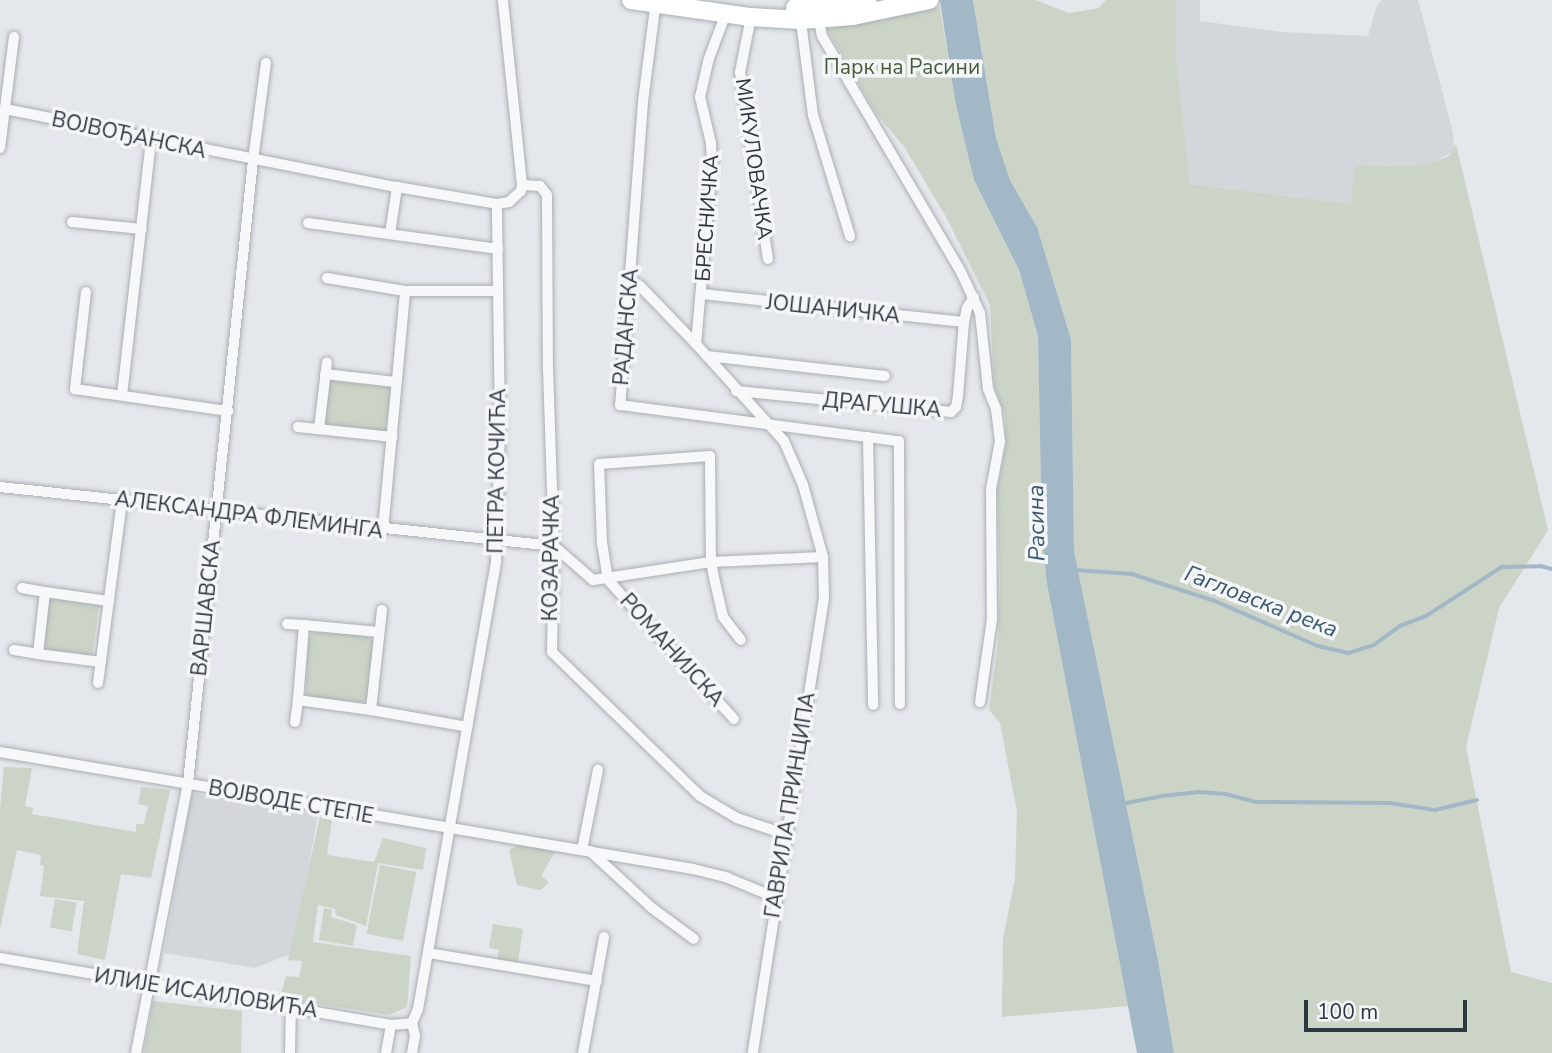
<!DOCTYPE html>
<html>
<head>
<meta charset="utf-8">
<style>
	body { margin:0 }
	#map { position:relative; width:1552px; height:1053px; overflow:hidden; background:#e4e7eb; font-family:"Nunito Sans",sans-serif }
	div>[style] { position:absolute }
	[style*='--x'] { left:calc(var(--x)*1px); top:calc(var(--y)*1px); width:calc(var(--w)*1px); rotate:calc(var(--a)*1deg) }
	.built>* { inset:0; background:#d3d7dc }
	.green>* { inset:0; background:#cbd4c6; transform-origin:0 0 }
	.water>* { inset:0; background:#a3b8c7 }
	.stream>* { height:3.5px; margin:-1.75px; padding:0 1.75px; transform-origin:1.75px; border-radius:1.75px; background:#a3b8c7 }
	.roads { filter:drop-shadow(0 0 2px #a9afb5) drop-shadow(0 0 2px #a9afb5) }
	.minor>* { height:10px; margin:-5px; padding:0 5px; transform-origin:5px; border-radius:5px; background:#f7f8f9 }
	.primary>* { height:18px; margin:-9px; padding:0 9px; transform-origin:9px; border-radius:9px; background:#fff }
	span { translate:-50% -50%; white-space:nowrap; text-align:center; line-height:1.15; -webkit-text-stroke:7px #f4f6f8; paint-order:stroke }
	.park-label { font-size:21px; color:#465c3c }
	.street-label { font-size:21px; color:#2d3741 }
	.water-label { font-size:23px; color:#3b5a72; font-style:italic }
	.scale { position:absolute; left:1304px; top:1000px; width:163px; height:32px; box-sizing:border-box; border:4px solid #2d3741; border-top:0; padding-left:9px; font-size:21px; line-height:24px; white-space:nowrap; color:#2d3741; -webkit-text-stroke:5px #f4f6f8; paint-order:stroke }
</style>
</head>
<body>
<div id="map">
	<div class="built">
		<i style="clip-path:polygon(1176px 0,1200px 0,1200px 21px,1281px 32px,1368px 36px,1377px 5px,1382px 0,1418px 0,1453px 132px,1454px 151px,1434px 162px,1409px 166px,1354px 165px,1351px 204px,1190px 184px,1176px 54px)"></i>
		<i style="clip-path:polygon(192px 793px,318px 814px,293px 953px,255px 968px,164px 953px)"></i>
	</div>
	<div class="green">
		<i style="clip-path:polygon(973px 0,1035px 0,1069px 13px,1099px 8px,1106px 0,1176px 0,1176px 54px,1190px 184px,1351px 204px,1354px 165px,1409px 166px,1434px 162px,1449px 156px,1456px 144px,1548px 530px,1499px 608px,1466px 747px,1511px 972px,1552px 983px,1552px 1053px,1174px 1053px,1158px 960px,1074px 551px,1071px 339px,1037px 227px,1010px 180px,996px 138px)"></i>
		<i style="clip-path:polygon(940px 7px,955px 101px,974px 180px,1019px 270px,1038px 336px,1042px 538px,1047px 584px,1128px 1006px,1002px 1017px,1003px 939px,1015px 878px,1017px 811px,1000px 723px,989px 710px,998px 642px,1000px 581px,997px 491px,1006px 444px,1005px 415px,994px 385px,990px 305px,946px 217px,905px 148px,875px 112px,827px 29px)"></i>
		<i style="left:330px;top:380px;width:61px;height:45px;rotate:7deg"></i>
		<i style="clip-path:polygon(52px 598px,99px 606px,92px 656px,46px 649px,44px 645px,49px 601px)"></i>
		<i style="clip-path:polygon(314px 632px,365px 635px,373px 641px,368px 697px,362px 703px,309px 697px,306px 693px,308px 639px)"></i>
		<i style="clip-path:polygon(4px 767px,32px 768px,25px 806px,33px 808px,32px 814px,136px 832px,136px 824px,144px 824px,148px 806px,138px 804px,141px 787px,170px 790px,151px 878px,121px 874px,105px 960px,77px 954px,84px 901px,40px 896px,44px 866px,40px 865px,41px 855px,17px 850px,0 929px,0 810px)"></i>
		<i style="clip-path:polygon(320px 817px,332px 818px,327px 855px,374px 862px,383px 838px,426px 848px,423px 870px,378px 863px,366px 926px,336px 915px,335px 909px,318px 905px,313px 942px,411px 956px,407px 1007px,389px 1015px,280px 998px,286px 976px,299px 977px,302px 961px,288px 960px)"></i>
		<i style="clip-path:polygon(520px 844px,555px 852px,541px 876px,549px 882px,541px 890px,517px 885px,509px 850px)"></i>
		<i style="left:380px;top:865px;width:37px;height:70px;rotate:11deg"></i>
		<i style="left:55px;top:899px;width:22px;height:29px;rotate:10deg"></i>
		<i style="clip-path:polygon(324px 908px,332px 910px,331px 917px,357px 925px,353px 946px,319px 940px)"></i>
		<i style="clip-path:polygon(493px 924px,523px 929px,518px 962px,497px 959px,499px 950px,489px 948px)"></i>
		<i style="clip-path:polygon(153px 1001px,242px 1011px,241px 1053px,144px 1053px)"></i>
	</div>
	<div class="water">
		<i style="clip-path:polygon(940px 0,973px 0,996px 138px,1010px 180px,1037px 227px,1071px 339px,1074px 551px,1158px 960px,1174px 1053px,1137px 1053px,1047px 584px,1042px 538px,1038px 336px,1019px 270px,974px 180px,955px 101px)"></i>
	</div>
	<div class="stream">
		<i style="--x:1075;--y:570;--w:57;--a:4"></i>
		<i style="--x:1132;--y:574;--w:87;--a:18"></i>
		<i style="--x:1215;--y:601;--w:112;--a:23.6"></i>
		<i style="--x:1318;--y:646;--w:32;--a:13"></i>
		<i style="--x:1349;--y:653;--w:26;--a:-18"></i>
		<i style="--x:1374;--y:645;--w:32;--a:-36"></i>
		<i style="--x:1400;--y:626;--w:28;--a:-21"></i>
		<i style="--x:1426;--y:616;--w:90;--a:-32.8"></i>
		<i style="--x:1502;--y:567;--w:39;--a:-1"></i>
		<i style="--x:1541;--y:566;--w:11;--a:15"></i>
		<i style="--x:1122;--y:804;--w:41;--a:-11.3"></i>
		<i style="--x:1162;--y:796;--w:37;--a:-6"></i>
		<i style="--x:1199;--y:792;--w:27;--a:4"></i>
		<i style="--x:1226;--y:794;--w:30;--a:15"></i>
		<i style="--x:1255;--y:802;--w:135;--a:0.4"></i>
		<i style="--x:1390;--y:803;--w:46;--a:8.8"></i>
		<i style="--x:1435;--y:810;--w:43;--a:-13.4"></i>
	</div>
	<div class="roads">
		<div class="minor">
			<i style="--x:656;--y:0;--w:103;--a:97.3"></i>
			<i style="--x:643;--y:102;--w:304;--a:94.3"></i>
			<i style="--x:620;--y:405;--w:281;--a:7.4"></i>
			<i style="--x:899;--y:441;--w:263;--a:89.8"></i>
			<i style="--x:800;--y:14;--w:102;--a:82.7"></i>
			<i style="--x:813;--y:115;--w:127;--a:73"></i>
			<i style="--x:818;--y:14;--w:22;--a:80"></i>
			<i style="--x:822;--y:36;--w:274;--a:59.5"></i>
			<i style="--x:961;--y:272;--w:45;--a:65.1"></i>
			<i style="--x:980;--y:313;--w:76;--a:84"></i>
			<i style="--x:988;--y:389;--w:22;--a:68"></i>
			<i style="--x:996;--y:409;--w:32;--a:83"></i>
			<i style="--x:1000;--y:441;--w:49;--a:100.6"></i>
			<i style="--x:991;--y:489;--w:130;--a:89.6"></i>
			<i style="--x:992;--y:619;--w:84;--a:98.2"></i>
			<i style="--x:751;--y:17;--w:56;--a:101.3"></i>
			<i style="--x:740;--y:72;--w:189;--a:81.5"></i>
			<i style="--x:5;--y:109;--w:400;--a:11.3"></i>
			<i style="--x:397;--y:187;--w:101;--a:9.6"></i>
			<i style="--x:497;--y:204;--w:12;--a:-9"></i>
			<i style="--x:509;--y:202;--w:16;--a:-43"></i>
			<i style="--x:521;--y:191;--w:6;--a:-81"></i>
			<i style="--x:522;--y:185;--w:186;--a:-95.9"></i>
			<i style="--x:0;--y:148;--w:112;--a:-82.8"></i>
			<i style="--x:522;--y:185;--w:18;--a:3"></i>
			<i style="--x:540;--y:186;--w:11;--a:52"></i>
			<i style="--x:547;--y:195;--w:173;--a:89.7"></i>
			<i style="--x:548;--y:368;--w:178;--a:88.1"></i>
			<i style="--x:554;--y:546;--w:106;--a:91.1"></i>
			<i style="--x:552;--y:652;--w:206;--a:44.2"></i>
			<i style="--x:700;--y:796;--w:43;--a:30.7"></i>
			<i style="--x:737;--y:818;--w:51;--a:18.4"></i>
			<i style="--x:72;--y:222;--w:70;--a:5.7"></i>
			<i style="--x:308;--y:223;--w:192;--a:7.8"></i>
			<i style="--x:390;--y:234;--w:48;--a:-81.5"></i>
			<i style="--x:327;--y:278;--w:79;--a:9.5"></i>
			<i style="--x:405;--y:291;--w:93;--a:0"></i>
			<i style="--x:630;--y:280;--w:12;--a:31"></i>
			<i style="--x:640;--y:286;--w:81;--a:46"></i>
			<i style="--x:696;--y:344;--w:131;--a:47.8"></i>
			<i style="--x:784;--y:441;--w:48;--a:66.6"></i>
			<i style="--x:803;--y:485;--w:75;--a:74.5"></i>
			<i style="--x:823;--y:557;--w:41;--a:88.6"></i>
			<i style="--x:824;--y:598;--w:461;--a:98.9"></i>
			<i style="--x:86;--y:292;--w:98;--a:96.5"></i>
			<i style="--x:75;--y:389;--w:155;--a:8.2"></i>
			<i style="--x:702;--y:294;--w:263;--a:6.1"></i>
			<i style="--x:696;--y:344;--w:182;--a:-84.9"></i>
			<i style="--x:712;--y:163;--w:20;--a:-93"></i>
			<i style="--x:711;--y:143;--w:47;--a:-103.4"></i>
			<i style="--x:700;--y:97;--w:37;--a:-77"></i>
			<i style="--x:708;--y:61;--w:51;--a:-69.4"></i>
			<i style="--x:707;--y:356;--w:179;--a:6.4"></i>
			<i style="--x:325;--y:374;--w:71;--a:6.4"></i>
			<i style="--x:736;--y:391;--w:216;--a:5.6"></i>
			<i style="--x:951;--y:412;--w:7;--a:-45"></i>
			<i style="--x:956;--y:407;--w:11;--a:-80"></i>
			<i style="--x:958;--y:396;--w:74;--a:-85.4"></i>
			<i style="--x:964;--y:322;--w:14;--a:-78"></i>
			<i style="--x:967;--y:308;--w:13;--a:-58"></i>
			<i style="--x:122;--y:395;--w:257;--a:-83.5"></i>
			<i style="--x:298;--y:427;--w:95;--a:6.1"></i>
			<i style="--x:319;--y:429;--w:67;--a:-83.2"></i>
			<i style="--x:868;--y:437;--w:268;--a:88.9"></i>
			<i style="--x:0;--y:487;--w:557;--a:6.08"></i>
			<i style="--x:554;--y:546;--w:52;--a:41.1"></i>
			<i style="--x:593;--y:580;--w:119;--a:-8.7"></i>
			<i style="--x:711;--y:562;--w:112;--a:-2.6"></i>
			<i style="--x:383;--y:530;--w:240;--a:-84.7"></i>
			<i style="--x:22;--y:588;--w:23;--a:10"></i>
			<i style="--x:382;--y:610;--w:101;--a:96.3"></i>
			<i style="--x:371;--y:710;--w:98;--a:9.9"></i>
			<i style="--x:287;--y:624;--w:17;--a:3"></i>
			<i style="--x:14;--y:650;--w:24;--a:9"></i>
			<i style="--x:101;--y:662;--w:64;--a:-172.8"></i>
			<i style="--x:38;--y:654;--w:62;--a:-83.6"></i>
			<i style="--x:45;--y:592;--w:64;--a:8.1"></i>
			<i style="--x:98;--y:683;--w:185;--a:-82.5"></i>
			<i style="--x:371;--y:710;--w:74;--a:-172.2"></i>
			<i style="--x:298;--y:700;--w:75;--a:-85.4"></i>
			<i style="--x:304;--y:625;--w:75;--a:5.3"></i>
			<i style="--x:734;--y:719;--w:188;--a:-132.2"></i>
			<i style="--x:608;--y:580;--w:36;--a:-99"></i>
			<i style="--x:602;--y:544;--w:80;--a:-92.1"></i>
			<i style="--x:599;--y:464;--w:111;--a:-4.1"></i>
			<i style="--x:710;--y:456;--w:106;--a:89.5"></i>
			<i style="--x:711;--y:562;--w:20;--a:79"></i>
			<i style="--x:715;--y:582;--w:36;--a:77"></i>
			<i style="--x:723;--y:617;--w:29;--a:52"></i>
			<i style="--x:295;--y:722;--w:22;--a:-82"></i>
			<i style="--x:0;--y:752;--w:703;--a:9.58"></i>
			<i style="--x:693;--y:869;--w:36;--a:14"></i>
			<i style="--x:728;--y:878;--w:52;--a:22.6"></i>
			<i style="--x:582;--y:850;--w:82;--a:-78.7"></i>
			<i style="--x:590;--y:851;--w:84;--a:42.6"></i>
			<i style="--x:652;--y:908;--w:52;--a:36.4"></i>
			<i style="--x:428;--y:953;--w:171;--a:9.4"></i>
			<i style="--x:0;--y:958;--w:397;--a:9.7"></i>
			<i style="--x:391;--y:1025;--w:21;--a:-5"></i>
			<i style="--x:136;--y:1053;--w:275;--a:-79.1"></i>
			<i style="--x:188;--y:783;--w:626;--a:-84.04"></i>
			<i style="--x:253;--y:160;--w:98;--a:-82.4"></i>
			<i style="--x:290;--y:1053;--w:47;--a:-88.8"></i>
			<i style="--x:386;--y:1053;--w:28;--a:-80"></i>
			<i style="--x:412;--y:1053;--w:17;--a:-80"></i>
			<i style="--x:415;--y:1036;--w:13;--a:-103"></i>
			<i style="--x:412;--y:1023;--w:15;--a:-67"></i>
			<i style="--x:418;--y:1009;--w:454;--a:-80.1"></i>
			<i style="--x:496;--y:562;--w:134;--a:-88.3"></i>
			<i style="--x:500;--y:428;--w:224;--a:-90.8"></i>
			<i style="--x:583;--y:1053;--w:118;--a:-79.7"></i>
		</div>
		<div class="primary">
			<i style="--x:631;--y:0;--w:121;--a:8.1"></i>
			<i style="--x:751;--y:17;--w:49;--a:3.5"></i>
			<i style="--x:800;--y:20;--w:53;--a:-4.3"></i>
			<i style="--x:853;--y:16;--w:78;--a:-11.9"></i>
			<i style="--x:795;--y:8;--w:73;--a:-6.3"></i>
		</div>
	</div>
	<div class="park-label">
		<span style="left:902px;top:67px">Парк на Расини</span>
	</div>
	<div class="street-label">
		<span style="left:129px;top:135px;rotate:12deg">ВОЈВОЂАНСКА</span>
		<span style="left:754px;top:159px;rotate:82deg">МИКУЛОВАЧКА</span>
		<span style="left:707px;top:218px;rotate:-86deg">БРЕСНИЧКА</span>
		<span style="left:833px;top:309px;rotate:6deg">ЈОШАНИЧКА</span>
		<span style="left:626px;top:327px;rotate:-85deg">РАДАНСКА</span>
		<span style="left:882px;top:405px;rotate:5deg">ДРАГУШКА</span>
		<span style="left:497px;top:471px;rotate:-89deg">ПЕТРА КОЧИЋА</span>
		<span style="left:249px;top:515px;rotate:7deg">АЛЕКСАНДРА ФЛЕМИНГА</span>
		<span style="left:551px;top:558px;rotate:-89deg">КОЗАРАЧКА</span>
		<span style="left:206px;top:608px;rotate:-84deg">ВАРШАВСКА</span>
		<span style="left:672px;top:650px;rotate:48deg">РОМАНИЈСКА</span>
		<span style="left:291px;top:802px;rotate:10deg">ВОЈВОДЕ СТЕПЕ</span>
		<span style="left:790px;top:805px;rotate:-81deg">ГАВРИЛА ПРИНЦИПА</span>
		<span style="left:206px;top:993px;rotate:9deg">ИЛИЈЕ ИСАИЛОВИЋА</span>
	</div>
	<div class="water-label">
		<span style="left:1037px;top:523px;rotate:-91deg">Расина</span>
		<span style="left:1261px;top:602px;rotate:21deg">Гагловска река</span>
	</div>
	<div class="scale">100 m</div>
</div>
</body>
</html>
